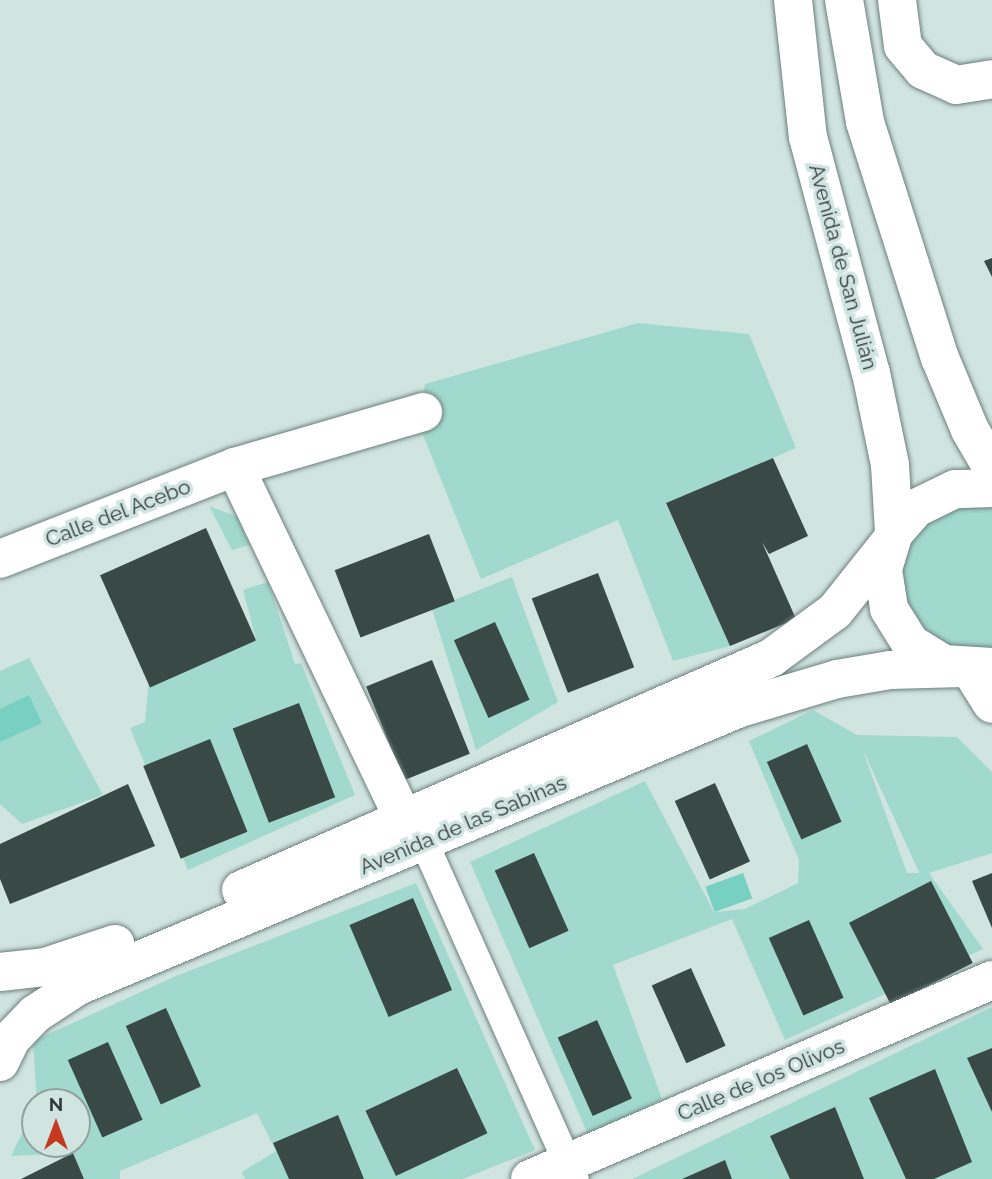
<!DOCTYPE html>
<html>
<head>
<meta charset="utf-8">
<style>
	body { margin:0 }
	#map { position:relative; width:992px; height:1179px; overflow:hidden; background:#d0e4e0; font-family:Raleway,sans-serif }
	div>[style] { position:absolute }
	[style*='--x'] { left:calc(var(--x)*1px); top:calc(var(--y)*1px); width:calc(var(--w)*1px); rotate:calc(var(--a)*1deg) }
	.green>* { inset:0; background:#a2d9cf }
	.water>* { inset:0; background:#77d0c2; transform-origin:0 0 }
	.building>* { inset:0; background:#384946; transform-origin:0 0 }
	.roads { filter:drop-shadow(0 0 2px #6c7f7b) drop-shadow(0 0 2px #6c7f7b) }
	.pedestrian>* { height:28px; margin:-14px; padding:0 14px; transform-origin:14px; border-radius:14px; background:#fff }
	.minor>* { height:38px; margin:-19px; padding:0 19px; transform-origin:19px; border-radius:19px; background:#fff }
	.secondary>* { height:38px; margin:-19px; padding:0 19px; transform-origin:19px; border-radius:19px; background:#fff }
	span { translate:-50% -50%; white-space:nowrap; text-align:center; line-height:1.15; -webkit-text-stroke:7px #d0e4e0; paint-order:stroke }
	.street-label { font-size:21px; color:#343c3b }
	.north { position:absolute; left:21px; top:1088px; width:70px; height:70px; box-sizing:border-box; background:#d0e4e0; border:2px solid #92a19e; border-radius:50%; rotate:0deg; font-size:19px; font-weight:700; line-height:28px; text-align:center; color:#343c3b }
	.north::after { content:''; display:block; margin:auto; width:24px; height:32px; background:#c4391f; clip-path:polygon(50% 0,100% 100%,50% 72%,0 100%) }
</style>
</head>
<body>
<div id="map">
	<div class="green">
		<i style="clip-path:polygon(638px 323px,749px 334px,796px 448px,666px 504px,730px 646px,673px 661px,618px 520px,481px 579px,419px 425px,425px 384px)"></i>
		<i style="clip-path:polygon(992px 505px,992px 653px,943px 648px,903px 608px,902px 552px,940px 510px)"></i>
		<i style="clip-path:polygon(209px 506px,238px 517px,249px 545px,232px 550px)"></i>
		<i style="clip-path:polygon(512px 577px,558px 702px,476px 750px,432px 609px)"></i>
		<i style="clip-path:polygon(268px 582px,295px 664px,301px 663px,355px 795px,188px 870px,130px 728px,145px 722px,149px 681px,256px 640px,243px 590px)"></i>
		<i style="clip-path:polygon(29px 658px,103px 795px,22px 824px,0 804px,0 671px)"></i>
		<i style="clip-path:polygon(evenodd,813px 710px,857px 735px,957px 737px,992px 772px,992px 853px,929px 873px,983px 949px,785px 1040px,732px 919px,613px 965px,662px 1099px,589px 1137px,470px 862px,645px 781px,714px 912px,745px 909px,798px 883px,799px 860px,749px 741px,813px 710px,862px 748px,919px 872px,919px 873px,907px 873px,862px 748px)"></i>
		<i style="clip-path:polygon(416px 883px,535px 1150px,463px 1179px,245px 1179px,242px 1172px,276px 1151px,257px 1113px,120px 1171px,120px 1179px,84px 1179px,73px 1153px,11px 1156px,35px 1107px,35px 1144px,77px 1144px,77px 1102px,37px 1102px,33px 1041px,176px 976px)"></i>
		<i style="clip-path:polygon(992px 1007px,992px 1179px,632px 1179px)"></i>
	</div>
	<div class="water">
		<i style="clip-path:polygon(29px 695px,42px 723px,0 742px,0 709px)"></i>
		<i style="left:743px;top:873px;width:27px;height:40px;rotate:70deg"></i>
	</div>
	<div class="building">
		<i style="clip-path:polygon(992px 258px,992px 277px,984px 261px)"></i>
		<i style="clip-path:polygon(773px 458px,808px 536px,769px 554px,762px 542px,796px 619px,730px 646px,666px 503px)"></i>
		<i style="left:206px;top:528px;width:123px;height:116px;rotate:66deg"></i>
		<i style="left:429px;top:534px;width:72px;height:101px;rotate:69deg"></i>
		<i style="left:598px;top:573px;width:101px;height:71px;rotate:69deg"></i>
		<i style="left:495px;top:622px;width:85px;height:45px;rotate:66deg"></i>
		<i style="left:432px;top:660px;width:101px;height:71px;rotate:68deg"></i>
		<i style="left:299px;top:703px;width:101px;height:71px;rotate:69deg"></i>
		<i style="left:210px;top:739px;width:100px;height:72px;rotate:68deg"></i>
		<i style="left:807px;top:744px;width:85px;height:44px;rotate:66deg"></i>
		<i style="left:715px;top:783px;width:86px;height:44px;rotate:66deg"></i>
		<i style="clip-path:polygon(128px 784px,155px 846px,10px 904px,0 879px,0 844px)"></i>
		<i style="left:534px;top:853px;width:85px;height:43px;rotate:66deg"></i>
		<i style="clip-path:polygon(992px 873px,992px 928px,972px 881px)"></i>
		<i style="left:931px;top:881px;width:92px;height:92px;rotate:63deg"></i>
		<i style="left:413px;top:898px;width:100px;height:69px;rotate:67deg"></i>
		<i style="left:809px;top:920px;width:85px;height:44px;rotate:66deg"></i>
		<i style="left:691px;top:968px;width:85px;height:43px;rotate:66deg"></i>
		<i style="left:166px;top:1008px;width:86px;height:44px;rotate:66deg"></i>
		<i style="left:597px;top:1020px;width:86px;height:43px;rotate:66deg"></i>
		<i style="left:108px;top:1042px;width:85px;height:44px;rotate:66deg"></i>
		<i style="clip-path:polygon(992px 1048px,992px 1112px,967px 1058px)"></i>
		<i style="left:457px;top:1068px;width:72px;height:101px;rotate:65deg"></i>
		<i style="clip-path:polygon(935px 1069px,972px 1162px,934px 1179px,906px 1179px,869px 1098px)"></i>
		<i style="clip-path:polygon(835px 1107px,864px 1179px,790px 1179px,770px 1136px)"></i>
		<i style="clip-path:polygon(338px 1115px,364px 1179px,289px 1179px,273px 1143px)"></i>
		<i style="clip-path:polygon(73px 1153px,84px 1179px,21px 1179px)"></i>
		<i style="clip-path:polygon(725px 1160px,732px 1179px,682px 1179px)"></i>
	</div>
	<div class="roads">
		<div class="pedestrian">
			<i style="--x:424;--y:842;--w:369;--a:65.9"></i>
		</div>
		<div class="minor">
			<i style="--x:897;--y:0;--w:46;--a:82.6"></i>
			<i style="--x:903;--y:46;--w:31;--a:50"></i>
			<i style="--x:923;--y:70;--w:36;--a:24"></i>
			<i style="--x:956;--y:85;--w:36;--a:-9"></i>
			<i style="--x:235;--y:467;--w:389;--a:64.4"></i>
			<i style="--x:0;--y:559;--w:252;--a:-21.4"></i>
			<i style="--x:235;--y:467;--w:196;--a:-16.3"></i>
			<i style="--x:970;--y:669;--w:41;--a:57.8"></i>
			<i style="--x:241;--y:890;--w:579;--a:-23.64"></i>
			<i style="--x:771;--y:658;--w:79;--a:-36.3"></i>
			<i style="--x:835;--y:611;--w:88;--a:-51.4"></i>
			<i style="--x:0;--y:972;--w:45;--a:-6.3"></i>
			<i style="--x:45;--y:967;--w:74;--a:-18.2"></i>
			<i style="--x:0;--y:1062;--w:25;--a:-64"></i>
			<i style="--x:11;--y:1039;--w:35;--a:-46"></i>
			<i style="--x:35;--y:1014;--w:51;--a:-33.1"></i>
			<i style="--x:78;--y:986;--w:718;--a:-22.78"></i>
			<i style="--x:740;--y:708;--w:101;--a:-16.6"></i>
			<i style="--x:837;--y:679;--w:54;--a:-9.6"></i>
			<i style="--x:890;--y:670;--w:73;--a:-1.6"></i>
			<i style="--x:530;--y:1179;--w:503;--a:-23.3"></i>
		</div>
		<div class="secondary">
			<i style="--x:793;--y:0;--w:138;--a:83.8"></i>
			<i style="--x:808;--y:137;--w:244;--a:75.1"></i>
			<i style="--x:871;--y:373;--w:94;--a:78.3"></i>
			<i style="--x:890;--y:465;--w:68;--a:86.6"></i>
			<i style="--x:844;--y:0;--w:124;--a:80.2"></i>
			<i style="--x:865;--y:122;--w:248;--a:72.4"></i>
			<i style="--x:940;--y:358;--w:78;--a:67.4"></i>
			<i style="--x:970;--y:430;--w:44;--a:59.9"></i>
			<i style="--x:992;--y:488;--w:37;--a:178"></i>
			<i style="--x:955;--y:489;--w:43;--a:154"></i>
			<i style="--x:916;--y:508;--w:33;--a:131"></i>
			<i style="--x:894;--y:533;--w:39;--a:107"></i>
			<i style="--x:883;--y:570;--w:39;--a:81"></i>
			<i style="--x:889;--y:609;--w:40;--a:58"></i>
			<i style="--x:910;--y:643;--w:39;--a:32"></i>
			<i style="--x:943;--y:664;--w:49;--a:3.5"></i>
		</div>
	</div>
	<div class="street-label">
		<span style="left:843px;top:267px;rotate:75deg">Avenida de San Julián</span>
		<span style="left:118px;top:513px;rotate:-21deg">Calle del Acebo</span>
		<span style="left:463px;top:825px;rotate:-23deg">Avenida de las Sabinas</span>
		<span style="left:761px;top:1080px;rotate:-23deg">Calle de los Olivos</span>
	</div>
	<div class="north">N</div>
</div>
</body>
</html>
